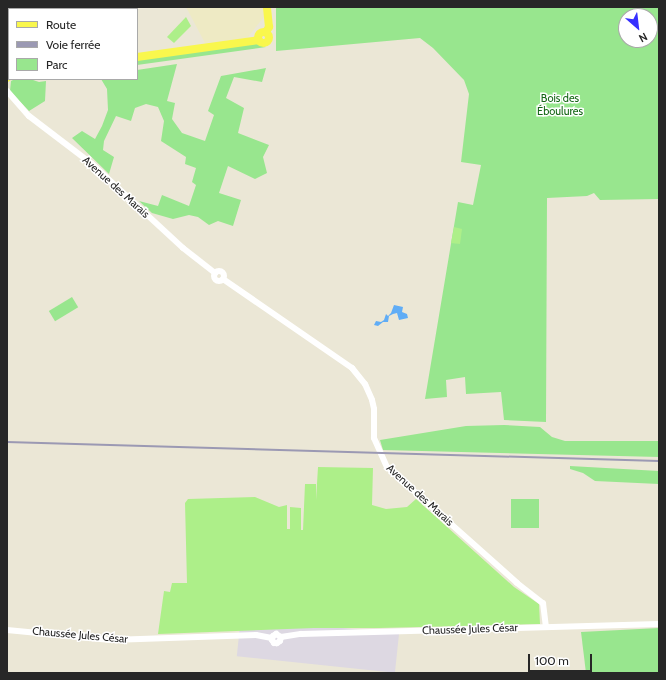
<!DOCTYPE html>
<html>
<head>
<meta charset="utf-8">
<style>
	body { margin:0 }
	#map { position:relative; width:666px; height:680px; overflow:hidden; background:#ebe7d6; font-family:Cabin,sans-serif }
	div>[style] { position:absolute }
	[style*='--x'] { left:calc(var(--x)*1px); top:calc(var(--y)*1px); width:calc(var(--w)*1px); rotate:calc(var(--a)*1deg) }
	.industrial>* { inset:0; background:#ddd8e2; transform-origin:0 0 }
	.education>* { inset:0; background:#eeeac4 }
	.green>* { inset:0; background:#98e68e; transform-origin:0 0 }
	.pitch>* { inset:0; background:#adef89 }
	.water>* { inset:0; background:#60adf6 }
	.minor>* { height:6px; margin:-3px; padding:0 3px; transform-origin:3px; border-radius:3px; background:#fff }
	.minor>.ring { margin:-3px; padding:0; box-sizing:content-box; background:none; border:6px solid #fff; border-radius:50% }
	.major>* { height:8px; margin:-4px; padding:0 4px; transform-origin:4px; border-radius:4px; background:#f9f74d }
	.major>.ring { margin:-4px; padding:0; box-sizing:content-box; background:none; border:8px solid #f9f74d; border-radius:50% }
	.rail>* { height:1.5px; margin:-0.75px; padding:0 0.75px; transform-origin:0.75px; border-radius:0.75px; background:#9b99b3 }
	span { translate:-50% -50%; white-space:nowrap; text-align:center; line-height:1.15; -webkit-text-stroke:3px #fff; paint-order:stroke }
	.park-label { font-size:11px; color:#146615 }
	.street-label { font-size:11px; color:#272727 }
	.frame { position:absolute; inset:0; border:8px solid #272727; pointer-events:none }
	.legend { position:absolute; left:8px; top:8px; width:130px; height:72px; box-sizing:border-box; background:#fff; border:1px solid #a9a9a9; margin:0; padding:5px 7px; list-style:none; font-size:12px; color:#272727 }
	.legend li { display:flex; align-items:center; gap:8px; height:20px }
	.legend b { width:20px; border:1px solid #a9a9a9 }
	.north { position:absolute; left:618px; top:8px; width:40px; height:40px; box-sizing:border-box; background:#fff; border:1px solid #a9a9a9; border-radius:50%; rotate:152deg; font-size:11px; font-weight:700; line-height:16px; text-align:center; color:#272727 }
	.north::after { content:''; display:block; margin:auto; width:14px; height:18px; background:#362fff; clip-path:polygon(50% 0,100% 100%,50% 72%,0 100%) }
	.scale { position:absolute; left:528px; top:654px; width:64px; height:18px; box-sizing:border-box; border:2px solid #272727; border-top:0; padding-left:5px; font-size:12px; line-height:14px; white-space:nowrap; color:#272727; -webkit-text-stroke:3px #fff; paint-order:stroke }
</style>
</head>
<body>
<div id="map">
	<div class="industrial">
		<i style="left:399px;top:634px;width:39px;height:159px;rotate:96deg"></i>
	</div>
	<div class="education">
		<i style="clip-path:polygon(186px 7px,263px 7px,264px 17px,247px 38px,205px 43px)"></i>
	</div>
	<div class="green">
		<i style="clip-path:polygon(evenodd,276px 7px,659px 7px,659px 199px,600px 200px,594px 193px,587px 196px,547px 198px,546px 422px,504px 420px,501px 392px,466px 394px,465px 377px,446px 380px,447px 397px,425px 399px,458px 202px,473px 205px,481px 165px,461px 162px,469px 94px,464px 80px,433px 48px,420px 38px,276px 51px,276px 7px,626px 16px,650px 16px,650px 40px,626px 40px,626px 16px)"></i>
		<i style="clip-path:polygon(256px 43px,266px 47px,137px 65px,137px 59px)"></i>
		<i style="clip-path:polygon(177px 64px,167px 101px,175px 103px,172px 119px,182px 133px,205px 141px,214px 115px,208px 111px,221px 76px,266px 68px,262px 82px,234px 77px,226px 98px,244px 108px,238px 133px,269px 145px,263px 157px,267px 173px,255px 179px,228px 166px,219px 193px,241px 200px,233px 226px,218px 221px,209px 225px,198px 217px,189px 215px,173px 219px,152px 213px,139px 201px,158px 206px,162px 195px,189px 206px,196px 185px,192px 182px,196px 168px,185px 164px,186px 157px,161px 141px,164px 121px,158px 107px,146px 104px,135px 108px,131px 121px,116px 116px,104px 141px,103px 150px,114px 157px,109px 174px,72px 138px,82px 131px,95px 139px,102px 126px,108px 110px,107px 89px,101px 79px,137px 79px,137px 70px)"></i>
		<i style="clip-path:polygon(15px 79px,30px 79px,39px 82px,46px 81px,45px 101px,29px 111px,10px 91px,11px 81px)"></i>
		<i style="left:72px;top:297px;width:12px;height:27px;rotate:59deg"></i>
		<i style="clip-path:polygon(504px 425px,540px 427px,552px 437px,565px 441px,659px 441px,659px 457px,383px 450px,380px 440px,466px 426px)"></i>
		<i style="clip-path:polygon(570px 466px,659px 471px,659px 484px,595px 481px,583px 473px,570px 469px)"></i>
		<i style="left:511px;top:499px;width:28px;height:29px"></i>
		<i style="clip-path:polygon(659px 628px,659px 673px,586px 673px,581px 632px)"></i>
	</div>
	<div class="pitch">
		<i style="clip-path:polygon(186px 17px,191px 26px,174px 43px,167px 37px)"></i>
		<i style="clip-path:polygon(454px 227px,462px 229px,460px 244px,451px 243px)"></i>
		<i style="clip-path:polygon(318px 467px,373px 468px,372px 505px,386px 509px,407px 507px,416px 499px,514px 587px,539px 604px,540px 624px,379px 628px,314px 628px,158px 634px,164px 591px,170px 592px,172px 583px,187px 583px,185px 503px,188px 499px,255px 497px,279px 507px,287px 505px,287px 529px,290px 529px,290px 507px,301px 508px,301px 530px,303px 530px,305px 484px,316px 484px,316px 500px)"></i>
	</div>
	<div class="water">
		<i style="clip-path:polygon(394px 305px,403px 307px,402px 312px,407px 314px,408px 318px,399px 320px,397px 313px,393px 314px,389px 316px,388px 322px,383px 322px,378px 326px,374px 325px,376px 321px,381px 322px,384px 320px,386px 314px,388px 316px,391px 313px)"></i>
	</div>
	<div class="minor">
		<i style="--x:7;--y:91;--w:33;--a:49"></i>
		<i style="--x:29;--y:116;--w:79;--a:37.3"></i>
		<i style="--x:92;--y:164;--w:124;--a:42.7"></i>
		<i style="--x:183;--y:248;--w:41;--a:38"></i>
		<i class="ring" style="left:214px;top:271px;width:4px;height:4px"></i>
		<i style="--x:223;--y:279;--w:157;--a:34.6"></i>
		<i style="--x:352;--y:368;--w:21;--a:51"></i>
		<i style="--x:365;--y:384;--w:17;--a:66"></i>
		<i style="--x:372;--y:400;--w:9;--a:77"></i>
		<i style="--x:374;--y:409;--w:29;--a:90"></i>
		<i style="--x:374;--y:438;--w:32;--a:66"></i>
		<i style="--x:387;--y:467;--w:174;--a:41.7"></i>
		<i style="--x:517;--y:583;--w:33;--a:38"></i>
		<i style="--x:543;--y:603;--w:24;--a:83"></i>
		<i style="--x:7;--y:630;--w:104;--a:5.5"></i>
		<i style="--x:111;--y:640;--w:145;--a:-2"></i>
		<i style="--x:256;--y:635;--w:16;--a:11"></i>
		<i style="--x:281;--y:637;--w:4;--a:104"></i>
		<i style="--x:280;--y:641;--w:4;--a:146"></i>
		<i style="--x:277;--y:643;--w:3;--a:180"></i>
		<i style="--x:274;--y:643;--w:4;--a:-124"></i>
		<i style="--x:272;--y:640;--w:4;--a:-76"></i>
		<i style="--x:273;--y:636;--w:4;--a:-34"></i>
		<i style="--x:276;--y:634;--w:6;--a:31"></i>
		<i style="--x:281;--y:637;--w:20;--a:-9"></i>
		<i style="--x:301;--y:634;--w:358;--a:-1.6"></i>
	</div>
	<div class="major">
		<i class="ring" style="left:257.5px;top:31.5px;width:3px;height:3px"></i>
		<i style="--x:266;--y:32;--w:6;--a:-59"></i>
		<i style="--x:269;--y:27;--w:20;--a:-96"></i>
		<i style="--x:137;--y:57;--w:123;--a:-7.9"></i>
		<i style="--x:7;--y:78;--w:3;--a:-45"></i>
	</div>
	<div class="rail">
		<i style="--x:7;--y:442;--w:652;--a:1.67"></i>
	</div>
	<div class="park-label">
		<span style="left:560px;top:105px">Bois des<br>Éboulures</span>
	</div>
	<div class="street-label">
		<span style="left:116px;top:187px;rotate:42deg">Avenue des Marais</span>
		<span style="left:420px;top:495px;rotate:42deg">Avenue des Marais</span>
		<span style="left:470px;top:629px;rotate:-2deg">Chaussée Jules César</span>
		<span style="left:80px;top:635px;rotate:5deg">Chaussée Jules César</span>
	</div>
	<div class="frame"></div>
	<ul class="legend">
	<li><b style="height:5px;background:#f9f74d"></b>Route</li>
	<li><b style="height:5px;background:#9b99b3"></b>Voie ferrée</li>
	<li><b style="height:11px;background:#98e68e"></b>Parc</li>
	</ul>
	<div class="north">N</div>
	<div class="scale">100 m</div>
</div>
</body>
</html>
